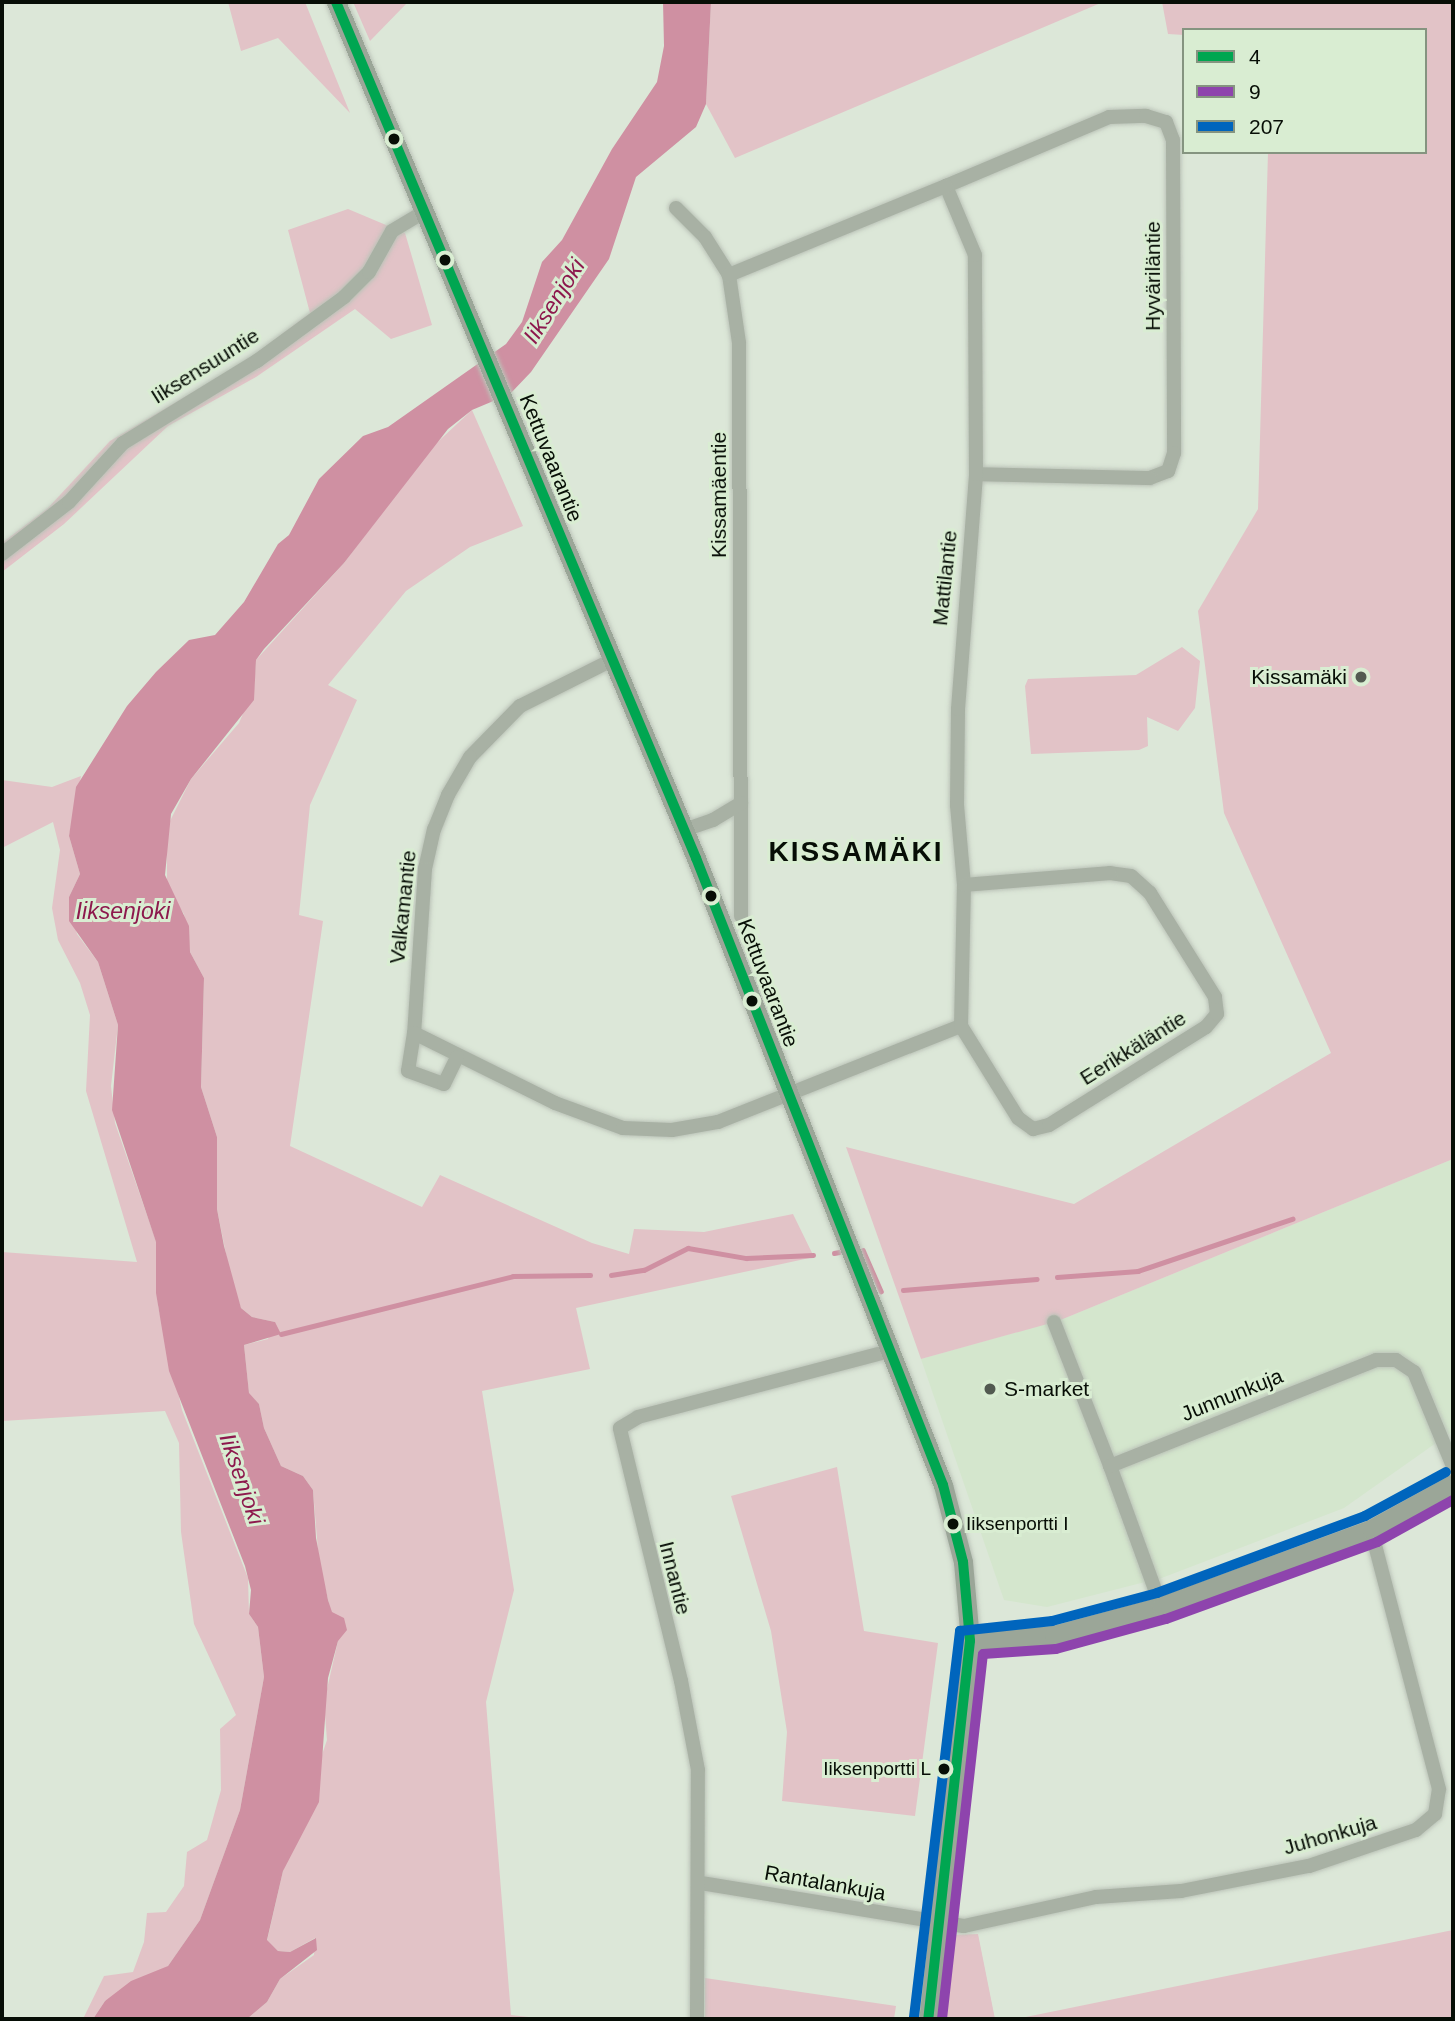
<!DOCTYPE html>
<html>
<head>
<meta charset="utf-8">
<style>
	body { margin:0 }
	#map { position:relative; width:1455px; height:2021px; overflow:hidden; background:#dce7d8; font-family:Helvetica,sans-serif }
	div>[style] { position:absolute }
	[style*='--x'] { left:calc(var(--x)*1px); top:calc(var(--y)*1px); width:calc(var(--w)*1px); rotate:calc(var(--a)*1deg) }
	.built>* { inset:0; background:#d4e6cd }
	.green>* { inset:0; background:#e2c3c7 }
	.water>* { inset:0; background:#cf90a2 }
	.stream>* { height:4.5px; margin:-2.25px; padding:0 2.25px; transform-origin:2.25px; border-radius:2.25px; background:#cf90a2 }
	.roads { filter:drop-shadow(0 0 2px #bbc3b8) drop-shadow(0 0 2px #bbc3b8) }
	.street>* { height:14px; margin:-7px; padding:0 7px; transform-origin:7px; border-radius:7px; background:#a8b1a4 }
	.secondary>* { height:19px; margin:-9.5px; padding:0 9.5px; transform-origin:9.5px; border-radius:9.5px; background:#9ba698 }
	.bus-1>* { height:10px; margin:-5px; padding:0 5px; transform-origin:5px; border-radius:5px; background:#00a651 }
	.bus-2>* { height:10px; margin:-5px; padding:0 5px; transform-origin:5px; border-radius:5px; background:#8e44ad }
	.bus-3>* { height:10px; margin:-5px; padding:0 5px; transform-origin:5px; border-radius:5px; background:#0065bd }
	.dots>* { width:19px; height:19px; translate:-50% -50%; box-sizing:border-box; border:4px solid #d9edd2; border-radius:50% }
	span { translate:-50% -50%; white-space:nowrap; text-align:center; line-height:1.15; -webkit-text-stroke:6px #d9edd2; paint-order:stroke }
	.bus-label { font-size:19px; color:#070e06 }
	.left { translate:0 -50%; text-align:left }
	.right { translate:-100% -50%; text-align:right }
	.street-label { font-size:21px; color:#070e06 }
	.poi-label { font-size:21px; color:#070e06 }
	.water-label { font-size:23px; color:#8d194d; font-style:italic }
	.district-label { font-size:28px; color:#070e06; font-weight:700; letter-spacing:2px }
	.frame { position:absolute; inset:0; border:4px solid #070e06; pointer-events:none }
	.legend { position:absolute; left:1182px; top:28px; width:245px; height:126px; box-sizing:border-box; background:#d9edd2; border:2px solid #859480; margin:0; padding:9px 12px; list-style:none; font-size:21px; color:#070e06 }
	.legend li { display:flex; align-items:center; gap:14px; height:35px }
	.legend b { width:35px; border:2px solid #859480 }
</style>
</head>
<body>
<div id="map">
	<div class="built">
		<i style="clip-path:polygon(1453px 1159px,1453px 1431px,1344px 1508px,1159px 1579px,1058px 1321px)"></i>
		<i style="clip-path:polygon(1049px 1323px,1149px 1581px,1047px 1607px,1004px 1600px,921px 1359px)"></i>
	</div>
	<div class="green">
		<i style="clip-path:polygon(228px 2px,305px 2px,350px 113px,278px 38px,241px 51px)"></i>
		<i style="clip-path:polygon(353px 2px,408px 2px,370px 41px)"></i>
		<i style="clip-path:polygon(711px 2px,1103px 2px,735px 158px,706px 104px)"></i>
		<i style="clip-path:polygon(1162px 2px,1453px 2px,1453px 1159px,1058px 1321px,921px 1359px,846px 1147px,1074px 1204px,1331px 1053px,1224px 813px,1198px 611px,1258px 509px,1268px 152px,1425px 152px,1425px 30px,1184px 30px,1184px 35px,1168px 34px)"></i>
		<i style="clip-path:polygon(348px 209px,405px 233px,432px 325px,391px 339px,355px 309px,256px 377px,168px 426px,64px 524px,2px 572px,2px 543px,48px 508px,110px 441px,247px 360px,310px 313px,288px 230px)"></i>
		<i style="clip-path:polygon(472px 410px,523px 526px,470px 547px,406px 591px,328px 685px,357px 700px,310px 805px,299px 915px,323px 921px,290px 1146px,422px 1207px,440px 1175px,592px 1243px,629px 1254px,634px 1229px,704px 1232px,793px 1214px,814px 1257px,576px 1308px,590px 1369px,482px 1391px,514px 1590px,486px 1702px,511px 2015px,546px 2019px,247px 2019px,267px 2002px,280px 1979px,314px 1955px,315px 1938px,290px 1952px,278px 1951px,267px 1941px,283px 1871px,327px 1740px,324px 1702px,338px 1641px,319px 1562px,313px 1490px,303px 1476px,281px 1466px,264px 1428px,259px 1404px,249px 1394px,244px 1345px,268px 1339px,275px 1322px,252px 1317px,241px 1308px,232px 1284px,217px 1209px,217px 1137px,201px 1087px,204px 978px,190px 952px,184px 914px,167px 888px,167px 827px,191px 779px,239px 723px,254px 688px,256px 660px,344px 563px,428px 451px)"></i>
		<i style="clip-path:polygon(1182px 647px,1200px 661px,1195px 708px,1178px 731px,1147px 717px,1148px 746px,1139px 750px,1031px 754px,1025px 686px,1028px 679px,1136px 675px)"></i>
		<i style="clip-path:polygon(81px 776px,69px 836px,80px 874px,69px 897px,77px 934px,98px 962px,118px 1025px,111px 1086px,115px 1123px,156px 1241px,158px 1306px,182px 1410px,248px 1578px,249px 1614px,258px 1627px,264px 1677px,240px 1810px,200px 1920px,168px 1966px,105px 2001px,93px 2019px,83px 2019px,104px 1976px,133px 1972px,144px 1942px,147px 1913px,166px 1912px,184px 1886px,187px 1852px,207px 1840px,221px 1790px,220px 1729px,236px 1715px,194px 1624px,181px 1532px,179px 1443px,165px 1411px,2px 1421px,2px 1252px,137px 1262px,86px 1091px,90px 1015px,80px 983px,58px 940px,52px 908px,60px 850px,53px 822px,2px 848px,2px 780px,52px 787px)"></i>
		<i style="clip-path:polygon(837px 1467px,864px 1631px,938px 1643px,915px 1816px,782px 1801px,787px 1732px,771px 1631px,731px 1496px)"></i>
		<i style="clip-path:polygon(1453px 1930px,1453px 2019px,1016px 2019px)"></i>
		<i style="clip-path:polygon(978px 1934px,995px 2019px,940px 2019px,949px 1935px)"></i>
		<i style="clip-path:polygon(705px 1978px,896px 2006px,894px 2019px,705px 2019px)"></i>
	</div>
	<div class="water">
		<i style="clip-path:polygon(663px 2px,711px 2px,706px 104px,696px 127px,636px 177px,609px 259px,531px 372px,510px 394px,472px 410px,448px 429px,344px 563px,264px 649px,256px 660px,254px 700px,191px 779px,171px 814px,165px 875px,189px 926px,190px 952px,204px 978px,201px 1087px,217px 1137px,217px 1209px,224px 1246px,241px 1308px,252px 1317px,275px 1322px,281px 1334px,244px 1345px,249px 1393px,259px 1404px,264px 1428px,281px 1466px,303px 1476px,313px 1490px,316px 1538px,328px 1600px,332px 1612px,344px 1618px,347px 1630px,338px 1641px,328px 1678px,319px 1802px,283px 1871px,267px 1940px,278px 1951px,290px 1952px,316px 1938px,317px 1950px,280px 1979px,267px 2002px,247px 2019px,93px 2019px,105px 2001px,131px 1981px,168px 1966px,200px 1920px,240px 1810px,264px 1677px,258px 1627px,249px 1614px,251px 1590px,245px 1566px,169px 1371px,156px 1293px,156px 1242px,112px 1110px,118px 1025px,98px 962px,69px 921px,69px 897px,80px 874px,69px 836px,76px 787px,127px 706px,156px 672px,189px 640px,215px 635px,244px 602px,278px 544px,289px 535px,319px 479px,363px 436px,388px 427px,506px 344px,522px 322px,542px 262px,562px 240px,612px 149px,657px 82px,664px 46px)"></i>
	</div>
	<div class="stream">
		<i style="--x:863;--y:1250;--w:45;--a:66.3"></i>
		<i style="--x:834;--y:1253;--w:5;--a:-11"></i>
		<i style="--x:611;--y:1275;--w:33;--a:-9"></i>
		<i style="--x:644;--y:1270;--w:49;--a:-26.6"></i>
		<i style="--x:688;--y:1248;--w:59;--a:9.8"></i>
		<i style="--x:746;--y:1258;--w:67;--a:-2.6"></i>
		<i style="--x:1057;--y:1277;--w:81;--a:-4.2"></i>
		<i style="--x:1138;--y:1271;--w:163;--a:-18.7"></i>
		<i style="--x:903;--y:1290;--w:134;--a:-4.7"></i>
		<i style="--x:281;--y:1334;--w:239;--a:-14"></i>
		<i style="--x:513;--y:1276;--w:77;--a:-0.7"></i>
	</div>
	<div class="roads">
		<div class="street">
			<i style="--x:946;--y:186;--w:177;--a:-22.9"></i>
			<i style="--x:1109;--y:117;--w:37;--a:-2"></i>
			<i style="--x:1146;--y:116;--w:21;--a:17"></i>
			<i style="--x:1166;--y:122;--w:19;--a:69"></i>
			<i style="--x:1173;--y:140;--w:313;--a:89.8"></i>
			<i style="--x:1174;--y:453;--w:19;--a:108"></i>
			<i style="--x:1168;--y:471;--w:19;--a:159"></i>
			<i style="--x:1150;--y:478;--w:174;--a:-178.7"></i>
			<i style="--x:676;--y:208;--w:41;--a:45"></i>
			<i style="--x:705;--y:237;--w:45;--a:57.7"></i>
			<i style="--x:729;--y:275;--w:69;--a:81.6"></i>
			<i style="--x:739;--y:343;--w:573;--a:89.8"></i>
			<i style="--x:2;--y:554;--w:85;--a:-37.8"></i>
			<i style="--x:69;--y:502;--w:80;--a:-47.5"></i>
			<i style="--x:123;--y:443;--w:157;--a:-31.5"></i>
			<i style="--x:257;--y:361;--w:108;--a:-36.3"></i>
			<i style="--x:344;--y:297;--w:35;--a:-45"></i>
			<i style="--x:369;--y:272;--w:47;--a:-60.7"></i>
			<i style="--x:392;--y:231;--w:39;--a:-31"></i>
			<i style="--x:610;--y:661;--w:101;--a:153.4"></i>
			<i style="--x:520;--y:706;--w:71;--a:134.4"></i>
			<i style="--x:470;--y:757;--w:44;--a:120.1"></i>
			<i style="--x:448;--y:795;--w:37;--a:112"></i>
			<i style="--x:434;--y:829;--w:41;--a:102.7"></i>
			<i style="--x:425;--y:869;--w:164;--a:93.8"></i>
			<i style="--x:414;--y:1033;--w:157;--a:26.4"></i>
			<i style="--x:555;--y:1103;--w:72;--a:20.2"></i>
			<i style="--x:623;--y:1128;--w:49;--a:2.3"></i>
			<i style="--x:672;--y:1130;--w:47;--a:-9.9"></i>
			<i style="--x:718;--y:1122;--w:261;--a:-21.6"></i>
			<i style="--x:961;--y:1026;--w:141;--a:-88.8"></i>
			<i style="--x:964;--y:885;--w:80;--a:-95"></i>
			<i style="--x:957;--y:805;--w:96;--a:-89.4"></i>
			<i style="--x:958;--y:709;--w:236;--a:-85.6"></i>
			<i style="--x:976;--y:474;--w:219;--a:-90.3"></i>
			<i style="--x:975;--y:255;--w:75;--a:-112.8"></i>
			<i style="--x:946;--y:186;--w:235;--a:157.7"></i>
			<i style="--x:684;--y:830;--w:31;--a:-19"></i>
			<i style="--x:713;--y:820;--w:33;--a:-31"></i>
			<i style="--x:961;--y:1026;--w:108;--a:58.2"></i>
			<i style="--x:1018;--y:1118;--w:19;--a:36"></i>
			<i style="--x:1033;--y:1129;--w:16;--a:-14"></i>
			<i style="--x:1049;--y:1125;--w:185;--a:-32"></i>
			<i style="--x:1206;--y:1027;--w:17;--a:-50"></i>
			<i style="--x:1217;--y:1014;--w:17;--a:-97"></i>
			<i style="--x:1215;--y:997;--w:123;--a:-122"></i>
			<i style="--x:1150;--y:893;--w:25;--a:-138"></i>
			<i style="--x:1131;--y:876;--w:21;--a:-172"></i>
			<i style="--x:1110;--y:873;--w:146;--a:175.3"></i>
			<i style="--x:414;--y:1033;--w:38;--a:99"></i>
			<i style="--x:408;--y:1071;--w:38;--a:20"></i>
			<i style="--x:444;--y:1084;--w:30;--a:-64"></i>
			<i style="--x:1054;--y:1322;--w:155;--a:68.7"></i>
			<i style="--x:1161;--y:1606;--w:149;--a:-110"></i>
			<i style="--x:1110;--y:1466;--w:286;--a:-21.7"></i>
			<i style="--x:1376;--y:1360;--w:20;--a:0"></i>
			<i style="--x:1396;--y:1360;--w:22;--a:34"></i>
			<i style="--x:1414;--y:1372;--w:102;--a:67.5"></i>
			<i style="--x:701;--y:1883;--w:266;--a:9.3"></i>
			<i style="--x:964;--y:1926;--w:135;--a:-12.4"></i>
			<i style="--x:1096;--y:1897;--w:85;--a:-4"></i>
			<i style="--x:1181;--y:1891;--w:130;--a:-11.1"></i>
			<i style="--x:1309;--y:1866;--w:113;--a:-18.6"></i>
			<i style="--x:1416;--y:1830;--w:25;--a:-40"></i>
			<i style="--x:1435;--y:1814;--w:25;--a:-81"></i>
			<i style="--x:1439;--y:1789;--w:269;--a:-104.7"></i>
			<i style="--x:697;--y:2019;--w:249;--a:-89.8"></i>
			<i style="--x:698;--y:1770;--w:91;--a:-100.8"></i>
			<i style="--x:681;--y:1681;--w:260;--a:-103.6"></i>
			<i style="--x:620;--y:1428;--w:21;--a:-31"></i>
			<i style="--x:638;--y:1417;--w:260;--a:-14.7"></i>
		</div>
		<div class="secondary">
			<i style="--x:336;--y:2;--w:929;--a:67.19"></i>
			<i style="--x:696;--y:858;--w:674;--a:68.5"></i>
			<i style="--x:943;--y:1485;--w:80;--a:75.4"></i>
			<i style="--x:963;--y:1562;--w:79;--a:84.9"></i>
			<i style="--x:970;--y:1641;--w:380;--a:96.3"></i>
			<i style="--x:970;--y:1641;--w:84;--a:-4.1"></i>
			<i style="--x:1054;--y:1635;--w:111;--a:-15.2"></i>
			<i style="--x:1161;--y:1606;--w:224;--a:-20.1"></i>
			<i style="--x:1371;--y:1529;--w:94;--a:-28.8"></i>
		</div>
	</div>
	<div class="bus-1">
		<i style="--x:336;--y:2;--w:929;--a:67.19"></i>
		<i style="--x:696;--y:858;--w:674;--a:68.5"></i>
		<i style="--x:943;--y:1485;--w:80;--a:75.4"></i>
		<i style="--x:963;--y:1562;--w:79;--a:84.9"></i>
		<i style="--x:970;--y:1641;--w:380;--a:96.3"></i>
	</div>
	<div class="bus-2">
		<i style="--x:942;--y:2019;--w:367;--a:-83.6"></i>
		<i style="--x:983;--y:1654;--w:73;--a:-3.9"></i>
		<i style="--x:1056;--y:1649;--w:114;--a:-15.3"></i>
		<i style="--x:1166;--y:1619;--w:225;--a:-20"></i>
		<i style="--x:1377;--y:1542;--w:87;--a:-28.9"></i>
	</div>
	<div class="bus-3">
		<i style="--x:914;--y:2017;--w:389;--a:-83.2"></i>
		<i style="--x:960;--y:1631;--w:93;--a:-6.2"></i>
		<i style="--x:1052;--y:1621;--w:109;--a:-14.9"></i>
		<i style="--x:1157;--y:1593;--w:222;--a:-20.3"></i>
		<i style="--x:1365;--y:1516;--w:92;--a:-28.5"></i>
	</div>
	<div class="dots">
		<i style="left:394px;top:139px;background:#070e06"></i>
		<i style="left:445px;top:260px;background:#070e06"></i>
		<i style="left:1361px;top:677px;background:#525a50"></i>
		<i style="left:711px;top:896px;background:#070e06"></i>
		<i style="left:752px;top:1001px;background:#070e06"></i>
		<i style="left:990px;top:1389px;background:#525a50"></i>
		<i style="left:953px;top:1524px;background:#070e06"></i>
		<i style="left:944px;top:1769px;background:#070e06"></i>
	</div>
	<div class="bus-label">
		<span class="left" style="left:966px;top:1524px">Iiksenportti I</span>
		<span class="right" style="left:931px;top:1769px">Iiksenportti L</span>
	</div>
	<div class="street-label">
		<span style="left:1153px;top:276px;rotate:-90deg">Hyväriläntie</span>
		<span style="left:205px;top:366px;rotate:-32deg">Iiksensuuntie</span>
		<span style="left:551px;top:458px;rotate:68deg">Kettuvaarantie</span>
		<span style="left:719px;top:495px;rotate:-90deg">Kissamäentie</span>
		<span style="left:945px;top:578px;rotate:-84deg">Mattilantie</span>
		<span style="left:403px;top:907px;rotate:-84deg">Valkamantie</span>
		<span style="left:768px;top:983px;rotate:69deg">Kettuvaarantie</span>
		<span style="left:1133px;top:1048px;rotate:-32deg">Eerikkäläntie</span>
		<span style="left:1232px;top:1395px;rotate:-22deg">Junnunkuja</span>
		<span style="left:675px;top:1578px;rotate:76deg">Innantie</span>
		<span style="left:1330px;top:1835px;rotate:-16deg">Juhonkuja</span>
		<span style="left:825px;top:1883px;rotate:10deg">Rantalankuja</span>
	</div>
	<div class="poi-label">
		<span class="right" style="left:1347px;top:677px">Kissamäki</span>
		<span class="left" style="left:1004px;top:1389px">S-market</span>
	</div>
	<div class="water-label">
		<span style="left:554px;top:301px;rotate:-58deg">Iiksenjoki</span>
		<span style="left:123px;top:911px">Iiksenjoki</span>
		<span style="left:242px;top:1479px;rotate:71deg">Iiksenjoki</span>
	</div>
	<div class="district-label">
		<span style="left:856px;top:852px">KISSAMÄKI</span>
	</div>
	<div class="frame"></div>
	<ul class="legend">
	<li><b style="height:9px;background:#00a651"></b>4</li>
	<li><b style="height:9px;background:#8e44ad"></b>9</li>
	<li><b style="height:9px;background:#0065bd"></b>207</li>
	</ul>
</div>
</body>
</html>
